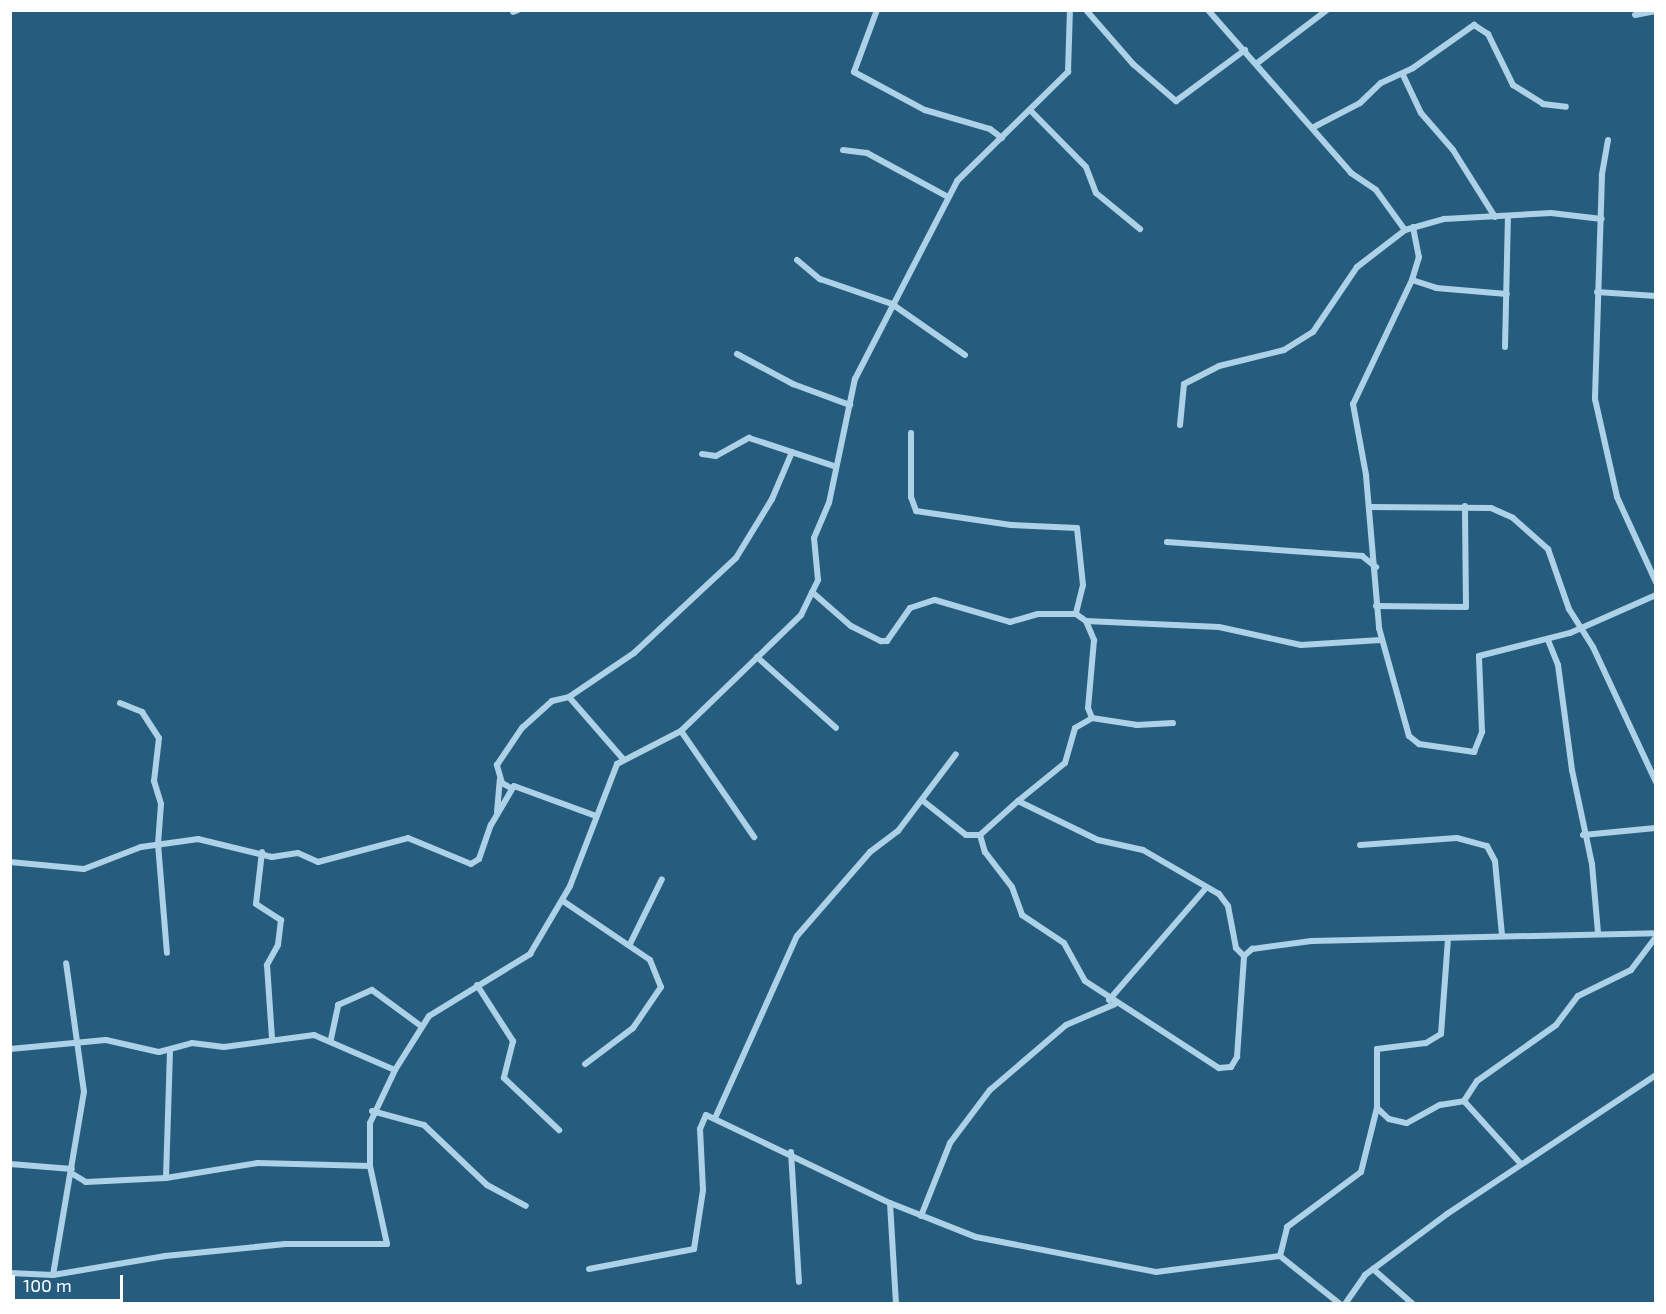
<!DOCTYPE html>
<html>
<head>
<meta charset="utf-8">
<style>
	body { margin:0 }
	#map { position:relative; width:1666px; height:1314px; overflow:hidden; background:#265d7f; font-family:"Exo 2",sans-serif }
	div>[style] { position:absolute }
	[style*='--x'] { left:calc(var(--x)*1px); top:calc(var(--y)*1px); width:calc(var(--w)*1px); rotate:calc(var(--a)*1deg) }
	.minor>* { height:6px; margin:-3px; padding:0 3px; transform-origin:3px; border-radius:3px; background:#add1e6 }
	span { translate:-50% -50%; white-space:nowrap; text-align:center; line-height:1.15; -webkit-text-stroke:4.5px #265d7f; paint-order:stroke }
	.frame { position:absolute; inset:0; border:12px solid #fff; pointer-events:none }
	.scale { position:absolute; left:12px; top:1275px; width:111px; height:27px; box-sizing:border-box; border:3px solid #fff; border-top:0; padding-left:8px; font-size:18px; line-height:21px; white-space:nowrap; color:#fff; -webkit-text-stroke:4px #265d7f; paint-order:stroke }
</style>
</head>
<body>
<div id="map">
	<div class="minor">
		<i style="--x:877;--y:10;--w:66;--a:110.4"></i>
		<i style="--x:854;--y:72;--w:81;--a:28.2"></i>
		<i style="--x:925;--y:110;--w:68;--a:16.3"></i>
		<i style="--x:990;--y:129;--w:15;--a:37"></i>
		<i style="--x:1086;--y:10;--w:72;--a:49"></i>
		<i style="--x:1133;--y:64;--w:57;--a:40.7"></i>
		<i style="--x:1176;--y:101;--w:86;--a:-36.5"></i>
		<i style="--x:1208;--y:10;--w:217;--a:48.7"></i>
		<i style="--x:1351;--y:173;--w:30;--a:34"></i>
		<i style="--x:1376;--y:190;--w:49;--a:54.1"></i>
		<i style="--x:1405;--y:230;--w:41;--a:-15.8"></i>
		<i style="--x:1444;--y:219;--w:107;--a:-3.2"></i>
		<i style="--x:1551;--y:213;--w:51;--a:6.7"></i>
		<i style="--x:513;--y:12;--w:5;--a:-22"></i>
		<i style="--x:1635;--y:15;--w:21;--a:-11"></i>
		<i style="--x:1256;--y:64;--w:89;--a:-37.3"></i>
		<i style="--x:1403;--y:75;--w:42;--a:64.7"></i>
		<i style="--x:1421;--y:113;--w:49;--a:49.1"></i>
		<i style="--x:1453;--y:150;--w:79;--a:57.9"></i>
		<i style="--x:1031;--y:111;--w:78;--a:45.5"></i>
		<i style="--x:1086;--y:167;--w:28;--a:69"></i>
		<i style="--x:1096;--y:193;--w:57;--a:39.3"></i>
		<i style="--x:1312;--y:128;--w:54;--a:-27.5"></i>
		<i style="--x:1360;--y:103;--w:29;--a:-44"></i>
		<i style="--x:1381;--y:83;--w:35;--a:-25"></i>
		<i style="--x:1413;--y:68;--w:75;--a:-35.2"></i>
		<i style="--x:1474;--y:25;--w:17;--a:33"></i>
		<i style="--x:1488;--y:34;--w:57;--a:63.9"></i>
		<i style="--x:1513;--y:85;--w:36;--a:32"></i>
		<i style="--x:1543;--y:104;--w:23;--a:7"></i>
		<i style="--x:1608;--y:140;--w:36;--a:100"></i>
		<i style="--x:1602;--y:175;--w:224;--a:91.8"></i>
		<i style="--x:1595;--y:399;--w:100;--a:77.3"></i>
		<i style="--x:1617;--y:497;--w:94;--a:65.4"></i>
		<i style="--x:843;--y:150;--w:24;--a:7"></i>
		<i style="--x:867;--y:153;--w:92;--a:28.5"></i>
		<i style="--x:1413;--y:227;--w:31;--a:79"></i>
		<i style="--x:1419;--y:257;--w:24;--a:107"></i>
		<i style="--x:1412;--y:280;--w:137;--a:115.4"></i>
		<i style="--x:1353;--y:404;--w:72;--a:79.6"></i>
		<i style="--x:1366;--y:475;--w:154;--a:85.1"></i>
		<i style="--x:1379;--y:628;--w:112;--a:74.5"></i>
		<i style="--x:1409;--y:736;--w:13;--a:39"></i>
		<i style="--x:1419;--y:744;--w:56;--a:8.3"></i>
		<i style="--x:1474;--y:752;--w:22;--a:-68"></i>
		<i style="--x:1482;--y:732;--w:76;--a:-92.3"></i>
		<i style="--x:1479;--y:656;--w:94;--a:-14.2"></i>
		<i style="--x:1570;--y:633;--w:94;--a:-23.8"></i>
		<i style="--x:797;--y:260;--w:30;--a:40"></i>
		<i style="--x:820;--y:279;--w:76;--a:19.1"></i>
		<i style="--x:892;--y:304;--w:89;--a:34.9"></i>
		<i style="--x:1412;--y:280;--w:25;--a:18"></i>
		<i style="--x:1436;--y:288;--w:71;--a:4.8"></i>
		<i style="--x:1597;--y:292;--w:59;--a:3.9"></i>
		<i style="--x:1505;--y:347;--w:130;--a:-88.7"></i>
		<i style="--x:737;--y:354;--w:64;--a:28.2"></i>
		<i style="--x:793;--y:384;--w:61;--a:20.2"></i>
		<i style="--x:1180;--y:425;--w:41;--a:-84.4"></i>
		<i style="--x:1184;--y:384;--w:39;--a:-27"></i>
		<i style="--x:1219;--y:366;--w:67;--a:-13.8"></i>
		<i style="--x:1284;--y:350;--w:34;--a:-32"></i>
		<i style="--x:1313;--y:332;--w:78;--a:-55.9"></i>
		<i style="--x:1357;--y:267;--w:61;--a:-37.6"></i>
		<i style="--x:911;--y:433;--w:64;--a:90"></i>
		<i style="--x:911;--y:497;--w:15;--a:70"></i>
		<i style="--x:916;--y:511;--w:96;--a:8.4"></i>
		<i style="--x:1011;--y:525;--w:66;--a:2.6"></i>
		<i style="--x:1077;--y:528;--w:57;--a:84"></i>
		<i style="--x:1083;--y:585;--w:30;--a:104"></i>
		<i style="--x:1076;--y:614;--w:12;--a:35"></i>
		<i style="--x:1086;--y:621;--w:133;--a:2.6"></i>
		<i style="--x:1219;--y:627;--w:84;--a:12.4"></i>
		<i style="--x:1301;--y:645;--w:80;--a:-3.6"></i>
		<i style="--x:702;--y:454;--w:14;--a:8"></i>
		<i style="--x:716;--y:456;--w:38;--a:-29"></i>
		<i style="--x:749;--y:438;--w:89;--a:18.2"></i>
		<i style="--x:1369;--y:507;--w:122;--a:0.5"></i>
		<i style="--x:1491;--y:508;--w:24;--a:24"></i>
		<i style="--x:1513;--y:518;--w:47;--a:41.5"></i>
		<i style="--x:1548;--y:549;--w:64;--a:70.7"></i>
		<i style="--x:1569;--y:609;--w:45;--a:57.7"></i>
		<i style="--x:1593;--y:647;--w:149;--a:65"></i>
		<i style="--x:1167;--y:542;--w:196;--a:4.1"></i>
		<i style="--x:1362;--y:556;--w:18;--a:38"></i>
		<i style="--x:812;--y:592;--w:52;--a:41.1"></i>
		<i style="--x:851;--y:626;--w:34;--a:27"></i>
		<i style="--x:881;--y:641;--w:6;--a:0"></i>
		<i style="--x:887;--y:641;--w:40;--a:-55.1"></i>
		<i style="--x:910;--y:608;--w:26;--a:-18"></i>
		<i style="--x:935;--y:600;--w:78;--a:16.3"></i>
		<i style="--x:1010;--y:622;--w:29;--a:-16"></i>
		<i style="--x:1038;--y:614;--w:38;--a:0"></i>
		<i style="--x:1376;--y:606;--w:90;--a:0.6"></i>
		<i style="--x:1466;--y:607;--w:101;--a:-90.6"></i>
		<i style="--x:1086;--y:621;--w:21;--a:67"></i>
		<i style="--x:1094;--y:640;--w:68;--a:95"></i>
		<i style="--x:1088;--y:708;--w:11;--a:68"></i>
		<i style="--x:1092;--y:718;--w:46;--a:8.8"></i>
		<i style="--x:1137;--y:725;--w:36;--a:-3"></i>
		<i style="--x:1548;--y:640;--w:27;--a:68"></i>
		<i style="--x:1558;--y:665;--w:106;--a:82.4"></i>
		<i style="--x:1572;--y:770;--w:96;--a:78"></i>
		<i style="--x:1592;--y:864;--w:69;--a:85"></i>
		<i style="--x:757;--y:657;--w:106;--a:41.9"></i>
		<i style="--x:569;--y:697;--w:82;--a:48.9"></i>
		<i style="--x:120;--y:703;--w:24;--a:22"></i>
		<i style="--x:142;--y:712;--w:31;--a:57"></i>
		<i style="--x:159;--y:738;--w:43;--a:96.6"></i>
		<i style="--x:154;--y:781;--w:24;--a:73"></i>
		<i style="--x:161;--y:804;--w:40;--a:94.3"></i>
		<i style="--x:158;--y:844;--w:109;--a:85.3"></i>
		<i style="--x:681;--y:731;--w:129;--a:55.4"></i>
		<i style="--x:511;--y:788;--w:10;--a:-151"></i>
		<i style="--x:502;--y:783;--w:19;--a:-106"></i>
		<i style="--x:497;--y:765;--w:45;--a:-56"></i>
		<i style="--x:522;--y:728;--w:40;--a:-42"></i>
		<i style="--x:552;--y:701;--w:17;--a:-13"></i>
		<i style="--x:569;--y:697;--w:78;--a:-34.1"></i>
		<i style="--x:634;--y:653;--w:139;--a:-43"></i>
		<i style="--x:736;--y:558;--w:69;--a:-58.6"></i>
		<i style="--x:772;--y:499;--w:51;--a:-66.9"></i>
		<i style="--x:922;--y:800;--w:56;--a:38.5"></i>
		<i style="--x:966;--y:835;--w:14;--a:0"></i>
		<i style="--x:980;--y:835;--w:51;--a:-41.8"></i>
		<i style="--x:1018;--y:801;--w:89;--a:26"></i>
		<i style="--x:1098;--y:840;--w:46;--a:12.5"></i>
		<i style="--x:1143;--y:850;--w:88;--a:30.1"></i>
		<i style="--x:1219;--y:894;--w:15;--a:53"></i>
		<i style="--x:1228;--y:906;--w:43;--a:79.2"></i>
		<i style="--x:1236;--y:948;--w:11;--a:45"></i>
		<i style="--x:1018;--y:801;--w:60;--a:-39"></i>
		<i style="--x:1065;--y:763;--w:36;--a:-74"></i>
		<i style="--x:1075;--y:728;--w:20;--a:-30"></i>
		<i style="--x:497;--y:812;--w:32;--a:-85"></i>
		<i style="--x:980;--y:835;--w:18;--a:74"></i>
		<i style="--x:985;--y:852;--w:44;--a:52.4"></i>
		<i style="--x:1012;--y:887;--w:30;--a:70"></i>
		<i style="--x:1022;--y:915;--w:50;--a:33.7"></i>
		<i style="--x:1064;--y:943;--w:43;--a:61.1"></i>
		<i style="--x:1085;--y:981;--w:160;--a:33"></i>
		<i style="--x:1219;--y:1068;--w:12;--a:-5"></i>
		<i style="--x:1231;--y:1067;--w:12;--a:-59"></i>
		<i style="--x:1237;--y:1057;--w:101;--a:-86"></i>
		<i style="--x:1244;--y:956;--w:11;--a:-41"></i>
		<i style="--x:1252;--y:949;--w:60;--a:-7.7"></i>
		<i style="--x:1311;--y:941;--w:345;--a:-1.3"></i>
		<i style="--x:1583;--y:835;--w:73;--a:-5.5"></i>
		<i style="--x:1360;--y:845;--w:97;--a:-4.1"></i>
		<i style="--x:1457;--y:838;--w:31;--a:15"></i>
		<i style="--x:1487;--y:846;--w:17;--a:62"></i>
		<i style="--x:1495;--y:861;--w:74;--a:84.6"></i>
		<i style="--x:262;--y:852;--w:52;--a:96.6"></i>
		<i style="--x:256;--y:904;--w:30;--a:33"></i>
		<i style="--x:281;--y:920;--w:25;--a:97"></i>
		<i style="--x:278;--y:945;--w:23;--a:119"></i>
		<i style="--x:267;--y:965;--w:74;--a:86.1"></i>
		<i style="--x:10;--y:862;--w:74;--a:5.4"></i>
		<i style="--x:84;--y:869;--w:61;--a:-21.1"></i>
		<i style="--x:141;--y:847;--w:58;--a:-8"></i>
		<i style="--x:198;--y:839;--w:76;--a:13.7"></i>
		<i style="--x:272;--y:857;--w:26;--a:-9"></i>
		<i style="--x:298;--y:853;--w:22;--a:24"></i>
		<i style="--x:318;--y:862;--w:93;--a:-14.9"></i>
		<i style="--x:408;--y:838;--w:68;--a:22.4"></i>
		<i style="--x:471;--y:864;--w:9;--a:-32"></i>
		<i style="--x:479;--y:859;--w:36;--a:-71"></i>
		<i style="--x:491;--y:825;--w:45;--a:-59.5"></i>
		<i style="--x:514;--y:786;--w:87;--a:20.1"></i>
		<i style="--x:563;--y:901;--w:105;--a:34.1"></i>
		<i style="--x:650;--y:960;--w:29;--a:68"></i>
		<i style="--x:661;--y:987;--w:50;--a:124.3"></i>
		<i style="--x:633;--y:1028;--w:60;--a:143.1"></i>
		<i style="--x:630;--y:944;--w:72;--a:-63.8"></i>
		<i style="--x:477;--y:985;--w:67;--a:57.3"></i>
		<i style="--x:513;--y:1041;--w:38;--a:104"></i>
		<i style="--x:504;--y:1078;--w:76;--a:43.4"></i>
		<i style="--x:1109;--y:1000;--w:148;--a:-49.1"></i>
		<i style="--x:331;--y:1039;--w:35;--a:-78"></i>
		<i style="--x:338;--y:1005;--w:37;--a:-24"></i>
		<i style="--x:372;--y:990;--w:61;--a:36.3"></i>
		<i style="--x:10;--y:1049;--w:96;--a:-5.4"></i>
		<i style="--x:106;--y:1040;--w:54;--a:12.8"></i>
		<i style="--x:159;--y:1052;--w:34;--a:-15"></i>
		<i style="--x:192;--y:1043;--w:32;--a:7"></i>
		<i style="--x:224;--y:1047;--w:91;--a:-7.6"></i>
		<i style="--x:314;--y:1035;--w:88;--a:23.4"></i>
		<i style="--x:395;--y:1070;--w:64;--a:-57.8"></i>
		<i style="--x:429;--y:1016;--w:119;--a:-31.5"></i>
		<i style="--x:530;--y:954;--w:79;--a:-59.5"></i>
		<i style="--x:570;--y:886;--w:131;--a:-68.9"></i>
		<i style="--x:617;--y:764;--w:72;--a:-27.3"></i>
		<i style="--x:681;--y:731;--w:167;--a:-44"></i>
		<i style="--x:801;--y:615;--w:39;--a:-64"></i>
		<i style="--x:818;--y:580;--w:42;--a:-95.4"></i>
		<i style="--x:814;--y:538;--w:38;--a:-67"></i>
		<i style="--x:829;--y:503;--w:127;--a:-78.2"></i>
		<i style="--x:855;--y:379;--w:223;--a:-62.7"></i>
		<i style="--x:957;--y:181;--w:156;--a:-44.5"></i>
		<i style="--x:1068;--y:72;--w:62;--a:-88.2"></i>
		<i style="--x:1464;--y:1101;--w:24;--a:-57"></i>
		<i style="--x:1477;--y:1081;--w:97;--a:-35.3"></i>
		<i style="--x:1556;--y:1025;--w:36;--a:-53"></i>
		<i style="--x:1578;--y:996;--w:59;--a:-26.1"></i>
		<i style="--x:1631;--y:970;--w:41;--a:-52.9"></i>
		<i style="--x:1377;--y:1108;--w:16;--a:43"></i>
		<i style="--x:1389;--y:1119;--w:18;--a:13"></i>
		<i style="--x:1407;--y:1123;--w:38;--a:-29"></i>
		<i style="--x:1440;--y:1105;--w:24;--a:-9"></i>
		<i style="--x:1464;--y:1101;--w:84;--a:47.9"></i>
		<i style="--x:372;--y:1111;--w:54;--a:15.1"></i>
		<i style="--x:424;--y:1125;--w:87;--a:43.6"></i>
		<i style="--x:487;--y:1185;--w:44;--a:28.3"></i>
		<i style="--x:716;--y:1116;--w:197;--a:-65.8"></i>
		<i style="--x:797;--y:936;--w:111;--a:-49"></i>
		<i style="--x:870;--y:852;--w:35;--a:-37"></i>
		<i style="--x:898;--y:831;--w:96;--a:-53"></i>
		<i style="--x:791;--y:1152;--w:130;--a:86.5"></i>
		<i style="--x:10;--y:1164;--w:62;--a:4.6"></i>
		<i style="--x:71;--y:1173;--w:17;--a:31"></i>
		<i style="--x:86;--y:1182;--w:80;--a:-2.9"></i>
		<i style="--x:166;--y:1178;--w:93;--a:-9.3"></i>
		<i style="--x:258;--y:1163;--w:112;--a:1.5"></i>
		<i style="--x:166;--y:1178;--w:126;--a:-88.2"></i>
		<i style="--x:890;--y:1203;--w:101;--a:86.6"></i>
		<i style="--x:921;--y:1216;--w:79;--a:-68.3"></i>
		<i style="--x:950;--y:1143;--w:66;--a:-53"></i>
		<i style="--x:990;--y:1090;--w:100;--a:-40.5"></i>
		<i style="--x:1066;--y:1025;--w:53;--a:-23.2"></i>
		<i style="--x:1280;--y:1256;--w:30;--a:-76"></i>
		<i style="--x:1287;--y:1227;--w:92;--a:-36.6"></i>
		<i style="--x:1361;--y:1172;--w:66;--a:-76"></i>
		<i style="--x:1377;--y:1108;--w:59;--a:-90"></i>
		<i style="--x:1377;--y:1049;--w:49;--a:-7"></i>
		<i style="--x:1426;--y:1043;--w:17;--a:-31"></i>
		<i style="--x:1441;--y:1034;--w:95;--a:-85.8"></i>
		<i style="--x:589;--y:1269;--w:107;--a:-10.8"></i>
		<i style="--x:694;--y:1249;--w:60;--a:-81.3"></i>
		<i style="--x:703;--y:1190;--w:61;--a:-92.8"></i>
		<i style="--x:700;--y:1129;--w:15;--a:-67"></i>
		<i style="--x:706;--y:1115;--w:204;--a:25.6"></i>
		<i style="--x:890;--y:1203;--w:92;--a:21.6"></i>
		<i style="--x:976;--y:1237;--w:183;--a:11"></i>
		<i style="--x:1156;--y:1272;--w:125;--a:-7.4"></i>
		<i style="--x:1280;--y:1256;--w:77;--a:38.7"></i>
		<i style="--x:1373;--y:1269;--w:53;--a:41.2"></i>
		<i style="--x:10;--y:1273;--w:43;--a:2.7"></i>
		<i style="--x:53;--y:1275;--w:114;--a:-9.6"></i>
		<i style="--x:165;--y:1256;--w:121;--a:-5.7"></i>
		<i style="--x:285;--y:1244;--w:102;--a:0"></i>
		<i style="--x:387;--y:1244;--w:80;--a:-102.3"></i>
		<i style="--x:370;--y:1166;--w:43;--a:-90"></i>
		<i style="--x:370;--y:1123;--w:59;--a:-64.7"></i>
		<i style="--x:53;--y:1275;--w:186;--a:-80.4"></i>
		<i style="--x:84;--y:1092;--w:130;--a:-97.9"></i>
		<i style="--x:1345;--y:1304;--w:35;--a:-55"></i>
		<i style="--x:1365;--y:1275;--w:102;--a:-36.6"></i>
		<i style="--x:1447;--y:1214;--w:251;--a:-33.6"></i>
	</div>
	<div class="frame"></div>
	<div class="scale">100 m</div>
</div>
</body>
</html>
